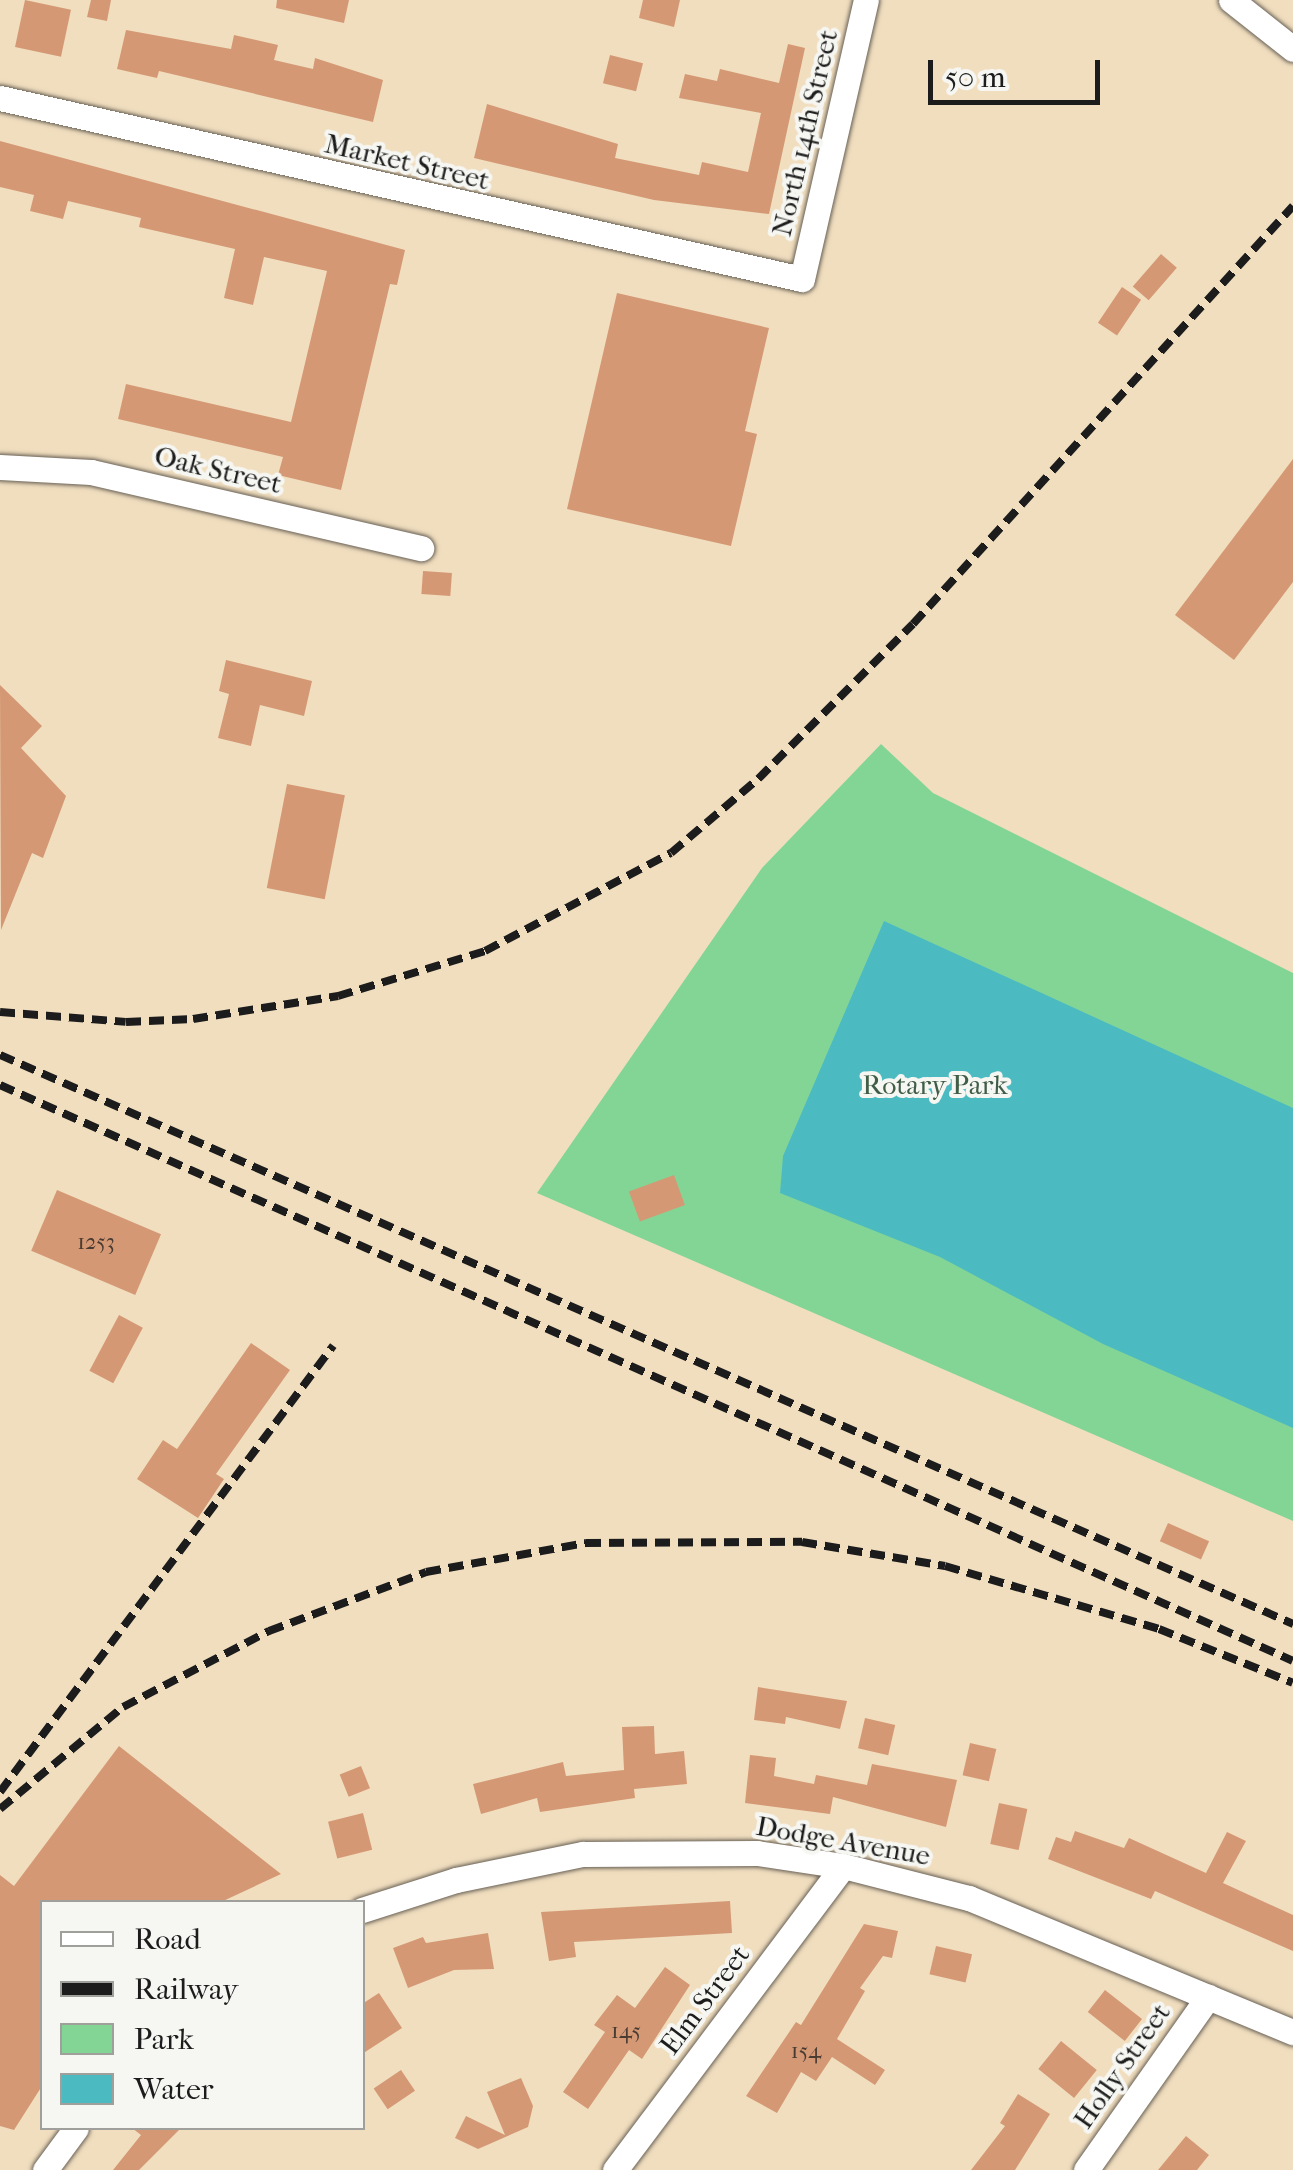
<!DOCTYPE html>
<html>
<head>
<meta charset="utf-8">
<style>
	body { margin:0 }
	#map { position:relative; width:1293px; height:2170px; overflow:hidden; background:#f1debf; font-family:"IM FELL French Canon",serif }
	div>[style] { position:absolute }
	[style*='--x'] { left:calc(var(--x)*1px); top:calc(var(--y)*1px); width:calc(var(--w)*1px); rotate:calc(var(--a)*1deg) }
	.green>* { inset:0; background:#83d596 }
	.water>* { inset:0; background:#4cbbc1 }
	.building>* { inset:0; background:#d49974; transform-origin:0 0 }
	.roads { filter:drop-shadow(0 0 2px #676055) drop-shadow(0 0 2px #676055) }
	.minor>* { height:25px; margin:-12.5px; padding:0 12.5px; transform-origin:12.5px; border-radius:12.5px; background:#fff }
	.rail>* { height:8px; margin-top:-4px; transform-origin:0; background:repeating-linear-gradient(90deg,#1c1c1c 0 15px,transparent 0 23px) }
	span { translate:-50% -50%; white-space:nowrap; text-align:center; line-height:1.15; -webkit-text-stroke:8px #f6f6f2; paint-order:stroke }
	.number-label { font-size:22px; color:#4a3b32 }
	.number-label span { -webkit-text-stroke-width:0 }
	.street-label { font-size:28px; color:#1c1c1c }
	.park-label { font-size:28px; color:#405d47 }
	.legend { position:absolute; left:40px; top:1900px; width:325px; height:230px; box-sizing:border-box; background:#f6f6f2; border:2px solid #9f9f9c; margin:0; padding:12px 18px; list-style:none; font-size:30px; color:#1c1c1c }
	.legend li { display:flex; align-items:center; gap:20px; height:50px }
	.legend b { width:50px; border:2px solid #9f9f9c }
	.scale { position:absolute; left:928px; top:60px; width:172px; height:45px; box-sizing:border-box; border:5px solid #1c1c1c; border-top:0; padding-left:12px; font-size:30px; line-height:35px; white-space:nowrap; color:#1c1c1c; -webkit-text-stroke:8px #f6f6f2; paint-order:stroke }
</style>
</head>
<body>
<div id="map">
	<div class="green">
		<i style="clip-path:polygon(881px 744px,933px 793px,1293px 973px,1293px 1521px,537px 1193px,762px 868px)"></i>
	</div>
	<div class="water">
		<i style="clip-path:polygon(884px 921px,1293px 1108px,1293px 1428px,1103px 1344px,940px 1257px,780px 1193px,783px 1156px)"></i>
	</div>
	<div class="building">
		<i style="left:25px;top:0;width:47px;height:48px;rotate:12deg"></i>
		<i style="clip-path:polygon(91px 0,111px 0,107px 21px,87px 17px)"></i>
		<i style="clip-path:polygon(277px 0,349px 0,344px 23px,276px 8px)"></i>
		<i style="clip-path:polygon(643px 0,680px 0,674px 27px,639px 18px)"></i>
		<i style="clip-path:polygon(126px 30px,231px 49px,234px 35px,278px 45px,274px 60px,313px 69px,315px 58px,383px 80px,373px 122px,159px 71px,157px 78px,117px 69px)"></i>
		<i style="clip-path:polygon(788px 44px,805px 48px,769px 214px,654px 200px,474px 158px,487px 104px,618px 144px,615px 158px,699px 175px,702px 162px,748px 172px,761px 113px,679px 98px,685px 74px,717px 81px,720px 69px,779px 83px)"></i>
		<i style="left:610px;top:55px;width:34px;height:29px;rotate:14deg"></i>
		<i style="clip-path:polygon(0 141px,405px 250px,397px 285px,390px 284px,341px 490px,278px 475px,283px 457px,118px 419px,126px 384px,291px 422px,327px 271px,264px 257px,253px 305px,224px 298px,235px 249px,139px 227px,141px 218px,68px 201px,63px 219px,30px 211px,34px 195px,0 187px)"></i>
		<i style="left:1161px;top:254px;width:21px;height:43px;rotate:41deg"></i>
		<i style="left:1122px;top:287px;width:23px;height:43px;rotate:34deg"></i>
		<i style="clip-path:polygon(617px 293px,769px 328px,745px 431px,757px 434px,731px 546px,567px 509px)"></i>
		<i style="clip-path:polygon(1293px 459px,1293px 582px,1234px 660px,1175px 615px)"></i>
		<i style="left:423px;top:571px;width:29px;height:23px;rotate:4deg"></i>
		<i style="clip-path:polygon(226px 660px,312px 681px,304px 716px,260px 705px,251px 746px,218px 738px,229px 694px,219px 691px)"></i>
		<i style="clip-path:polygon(0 685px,42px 726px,21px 748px,66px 796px,43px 858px,32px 853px,1px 930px)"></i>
		<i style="left:287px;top:784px;width:59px;height:106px;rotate:11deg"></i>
		<i style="left:674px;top:1175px;width:32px;height:48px;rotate:70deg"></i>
		<i style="left:57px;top:1190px;width:113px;height:66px;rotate:23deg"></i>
		<i style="left:119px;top:1315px;width:27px;height:63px;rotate:28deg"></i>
		<i style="clip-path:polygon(251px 1343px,290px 1370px,216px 1474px,224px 1479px,198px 1518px,137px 1479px,163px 1440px,177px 1449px)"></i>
		<i style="left:1168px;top:1523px;width:45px;height:20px;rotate:24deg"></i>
		<i style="clip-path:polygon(758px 1687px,847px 1701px,840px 1729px,786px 1717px,785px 1724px,754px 1720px)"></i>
		<i style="left:865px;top:1718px;width:31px;height:31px;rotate:13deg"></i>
		<i style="clip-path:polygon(654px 1726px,655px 1754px,684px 1751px,687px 1784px,634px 1789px,635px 1798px,540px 1812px,537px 1798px,481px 1814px,473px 1784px,563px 1762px,566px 1776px,624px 1770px,622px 1727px)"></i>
		<i style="left:970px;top:1743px;width:27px;height:33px;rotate:13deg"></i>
		<i style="clip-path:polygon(119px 1746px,281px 1874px,221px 1902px,42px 1902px,42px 2086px,14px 2130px,0 2126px,0 1875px,14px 1886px)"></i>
		<i style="clip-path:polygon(750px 1755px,776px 1758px,774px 1776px,814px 1784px,816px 1775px,867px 1785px,872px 1764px,957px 1780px,946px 1827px,833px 1797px,830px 1814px,745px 1803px)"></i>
		<i style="left:361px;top:1766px;width:24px;height:23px;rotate:68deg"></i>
		<i style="left:999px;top:1803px;width:29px;height:42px;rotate:12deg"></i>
		<i style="left:363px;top:1813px;width:38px;height:36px;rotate:76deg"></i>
		<i style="clip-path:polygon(1075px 1831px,1124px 1848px,1129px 1838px,1206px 1873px,1227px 1832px,1246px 1841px,1223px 1883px,1293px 1915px,1293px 1951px,1155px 1891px,1151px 1899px,1048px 1859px,1056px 1837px,1071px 1842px)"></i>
		<i style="clip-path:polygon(730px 1901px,732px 1933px,574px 1942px,576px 1957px,549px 1961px,541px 1912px)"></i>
		<i style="clip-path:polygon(864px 1924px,898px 1931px,892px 1958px,883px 1956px,860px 1988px,865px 1991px,837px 2039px,885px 2070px,875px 2085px,832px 2057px,816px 2081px,801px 2072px,777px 2113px,746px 2096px,796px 2022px,801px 2025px)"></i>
		<i style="clip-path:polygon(488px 1933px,494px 1969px,454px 1970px,408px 1988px,393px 1948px,423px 1937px,426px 1943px)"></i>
		<i style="left:936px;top:1946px;width:37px;height:29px;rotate:13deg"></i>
		<i style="clip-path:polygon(665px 1967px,690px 1985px,642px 2059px,629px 2050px,588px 2109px,563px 2092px,605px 2032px,594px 2025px,617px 1995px,635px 2008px)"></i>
		<i style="left:1105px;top:1990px;width:47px;height:28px;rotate:38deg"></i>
		<i style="clip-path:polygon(379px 1993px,402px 2028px,362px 2054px,362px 2004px)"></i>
		<i style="left:1061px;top:2041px;width:46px;height:36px;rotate:39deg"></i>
		<i style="left:401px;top:2070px;width:25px;height:33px;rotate:56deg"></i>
		<i style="clip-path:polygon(521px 2078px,533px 2106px,528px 2127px,478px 2149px,455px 2138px,466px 2116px,505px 2135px,487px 2092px)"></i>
		<i style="clip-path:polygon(1018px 2094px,1050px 2114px,1015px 2170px,971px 2170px,1005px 2126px,1000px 2123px)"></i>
		<i style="clip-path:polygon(132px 2128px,181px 2128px,139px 2170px,113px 2170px,141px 2135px)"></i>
		<i style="clip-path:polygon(1186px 2136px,1209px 2155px,1197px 2170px,1158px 2170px)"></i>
	</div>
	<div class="roads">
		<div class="minor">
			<i style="--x:1231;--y:0;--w:79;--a:38.3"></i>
			<i style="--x:0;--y:98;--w:822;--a:12.72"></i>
			<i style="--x:802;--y:279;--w:286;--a:-77.1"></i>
			<i style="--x:0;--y:467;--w:91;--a:3.1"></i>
			<i style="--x:91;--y:472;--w:339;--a:13"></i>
			<i style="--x:362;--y:1910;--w:99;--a:-17.7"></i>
			<i style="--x:456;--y:1880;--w:130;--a:-11.6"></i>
			<i style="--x:583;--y:1854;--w:174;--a:-0.3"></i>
			<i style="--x:757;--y:1853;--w:87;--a:8.6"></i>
			<i style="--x:843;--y:1866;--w:130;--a:14.3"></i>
			<i style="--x:969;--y:1898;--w:351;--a:22.5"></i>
			<i style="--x:45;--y:2170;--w:52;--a:-53.6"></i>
			<i style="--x:615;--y:2170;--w:380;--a:-53.1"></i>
			<i style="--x:1086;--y:2170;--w:212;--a:-54.8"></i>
		</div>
	</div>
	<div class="rail">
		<i style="--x:0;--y:1012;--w:126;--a:4.5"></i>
		<i style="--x:126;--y:1022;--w:67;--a:-2.6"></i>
		<i style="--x:193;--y:1019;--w:147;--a:-9"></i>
		<i style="--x:338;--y:996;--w:154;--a:-17"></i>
		<i style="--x:485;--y:951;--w:210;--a:-27.8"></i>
		<i style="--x:671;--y:853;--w:114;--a:-40.4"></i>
		<i style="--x:758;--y:779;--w:219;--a:-45"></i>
		<i style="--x:913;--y:624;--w:565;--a:-47.73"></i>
		<i style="--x:0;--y:1055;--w:1413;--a:23.75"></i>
		<i style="--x:0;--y:1085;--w:1415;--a:24.01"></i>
		<i style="--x:0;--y:1792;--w:557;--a:-53.25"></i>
		<i style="--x:0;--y:1809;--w:160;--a:-39.7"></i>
		<i style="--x:123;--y:1707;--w:165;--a:-27.5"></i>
		<i style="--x:269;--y:1631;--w:168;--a:-20.6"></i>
		<i style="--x:426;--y:1572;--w:163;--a:-10.3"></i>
		<i style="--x:586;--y:1543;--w:216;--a:-0.3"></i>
		<i style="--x:802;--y:1542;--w:145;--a:9.5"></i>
		<i style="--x:945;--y:1566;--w:223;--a:16.4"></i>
		<i style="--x:1159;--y:1629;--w:144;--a:21.9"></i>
	</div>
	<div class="number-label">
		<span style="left:96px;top:1243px">1253</span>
		<span style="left:626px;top:2032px">145</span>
		<span style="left:806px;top:2052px">154</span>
	</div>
	<div class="street-label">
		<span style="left:805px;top:133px;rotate:-77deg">North 14th Street</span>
		<span style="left:407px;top:162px;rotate:13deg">Market Street</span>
		<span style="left:218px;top:470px;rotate:13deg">Oak Street</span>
		<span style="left:843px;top:1841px;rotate:10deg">Dodge Avenue</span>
		<span style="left:705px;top:2000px;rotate:-53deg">Elm Street</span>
		<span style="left:1122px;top:2066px;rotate:-55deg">Holly Street</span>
	</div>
	<div class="park-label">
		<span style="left:935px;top:1085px">Rotary Park</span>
	</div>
	<ul class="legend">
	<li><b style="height:12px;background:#fff"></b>Road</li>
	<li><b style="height:12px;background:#1c1c1c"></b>Railway</li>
	<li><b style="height:28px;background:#83d596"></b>Park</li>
	<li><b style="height:28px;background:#4cbbc1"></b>Water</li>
	</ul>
	<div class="scale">50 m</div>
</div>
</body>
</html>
